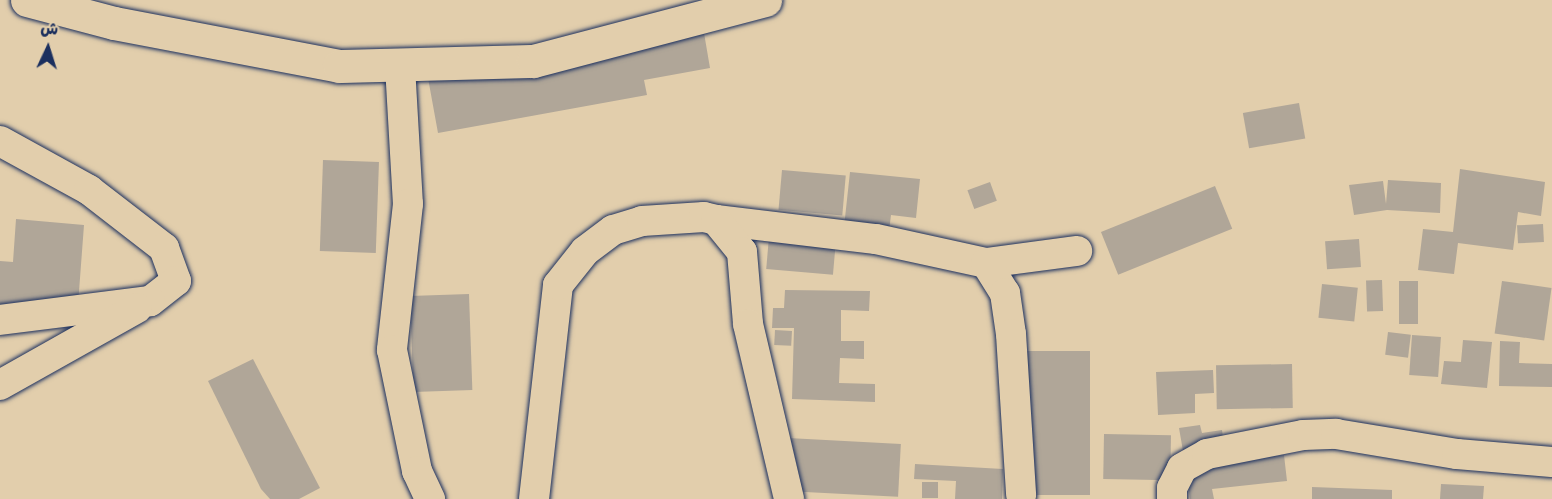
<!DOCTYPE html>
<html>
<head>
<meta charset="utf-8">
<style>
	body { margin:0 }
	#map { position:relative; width:1552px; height:499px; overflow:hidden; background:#e2ceac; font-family:Kalam,"Playpen Sans Arabic",sans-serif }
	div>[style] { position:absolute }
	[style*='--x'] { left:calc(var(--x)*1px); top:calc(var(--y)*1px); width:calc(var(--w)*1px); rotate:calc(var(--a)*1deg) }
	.building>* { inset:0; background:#b0a698; transform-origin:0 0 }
	.roads { filter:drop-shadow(0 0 2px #1b2f5e) drop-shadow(0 0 2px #1b2f5e) }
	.minor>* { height:30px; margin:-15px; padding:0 15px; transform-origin:15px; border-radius:15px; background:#e2ceac }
	.tertiary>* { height:33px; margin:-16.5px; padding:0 16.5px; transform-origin:16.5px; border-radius:16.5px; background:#e2ceac }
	span { translate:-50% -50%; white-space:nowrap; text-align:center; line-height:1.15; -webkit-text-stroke:4.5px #e2ceac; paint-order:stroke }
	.north { position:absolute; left:18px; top:18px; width:60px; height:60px; -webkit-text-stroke:4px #e2ceac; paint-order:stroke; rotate:4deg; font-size:16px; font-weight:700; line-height:24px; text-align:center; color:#1b2f5e }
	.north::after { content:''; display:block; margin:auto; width:21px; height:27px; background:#1b2f5e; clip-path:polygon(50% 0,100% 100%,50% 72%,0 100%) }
</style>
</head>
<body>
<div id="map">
	<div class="building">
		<i style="clip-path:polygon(703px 27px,710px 68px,644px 80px,647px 95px,438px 133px,428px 78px)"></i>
		<i style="left:1299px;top:103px;width:36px;height:57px;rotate:80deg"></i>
		<i style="left:323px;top:160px;width:56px;height:91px;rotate:2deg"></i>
		<i style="clip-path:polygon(1460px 169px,1545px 182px,1541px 216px,1518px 212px,1513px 250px,1458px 243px,1454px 274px,1418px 270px,1423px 229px,1453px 232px)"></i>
		<i style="left:782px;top:170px;width:64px;height:40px;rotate:5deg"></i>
		<i style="clip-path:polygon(850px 172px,920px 179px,916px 218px,891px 215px,889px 231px,844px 227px)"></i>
		<i style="clip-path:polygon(1388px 180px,1441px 183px,1440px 213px,1387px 210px,1354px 215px,1349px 185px,1383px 181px,1386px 204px)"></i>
		<i style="left:990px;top:182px;width:20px;height:24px;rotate:70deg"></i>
		<i style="left:1215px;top:186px;width:46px;height:123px;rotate:68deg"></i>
		<i style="clip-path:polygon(16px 219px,84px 225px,77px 318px,0 312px,0 261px,13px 262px)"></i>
		<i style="left:1543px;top:224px;width:18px;height:26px;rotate:87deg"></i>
		<i style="left:769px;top:237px;width:67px;height:32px;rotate:5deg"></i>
		<i style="left:1359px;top:239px;width:28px;height:34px;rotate:86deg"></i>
		<i style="left:1382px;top:280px;width:31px;height:16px;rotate:88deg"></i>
		<i style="left:1399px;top:281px;width:19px;height:43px"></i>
		<i style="left:1502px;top:281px;width:50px;height:53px;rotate:8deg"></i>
		<i style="left:1322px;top:284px;width:36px;height:34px;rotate:6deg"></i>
		<i style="clip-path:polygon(785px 290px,870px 291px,869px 311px,841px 310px,841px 341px,864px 341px,864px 359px,840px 358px,839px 383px,875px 384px,875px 402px,792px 399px,794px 328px,772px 328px,773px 308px,784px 308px)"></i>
		<i style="left:469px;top:294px;width:96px;height:59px;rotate:88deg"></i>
		<i style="left:775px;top:330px;width:17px;height:15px;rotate:3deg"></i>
		<i style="left:1388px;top:332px;width:23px;height:23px;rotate:7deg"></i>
		<i style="left:1412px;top:335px;width:29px;height:40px;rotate:4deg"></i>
		<i style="clip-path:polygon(1463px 340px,1492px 342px,1487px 388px,1441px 384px,1444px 361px,1461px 362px)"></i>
		<i style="clip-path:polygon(1500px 341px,1520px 342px,1519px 363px,1552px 364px,1552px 387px,1499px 386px)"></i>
		<i style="left:1090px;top:351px;width:144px;height:69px;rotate:90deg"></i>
		<i style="clip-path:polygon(253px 359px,320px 488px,299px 499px,270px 499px,261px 489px,208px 381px)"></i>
		<i style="left:1292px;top:364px;width:44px;height:76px;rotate:89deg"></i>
		<i style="clip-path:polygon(1213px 370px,1214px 393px,1195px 394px,1195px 413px,1158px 415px,1156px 372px)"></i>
		<i style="clip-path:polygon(1200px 425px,1202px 433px,1222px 430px,1224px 445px,1183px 451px,1179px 428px)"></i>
		<i style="left:1104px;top:434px;width:67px;height:45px;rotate:1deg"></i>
		<i style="left:788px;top:438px;width:113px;height:53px;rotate:3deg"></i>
		<i style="clip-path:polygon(1284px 455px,1287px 481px,1212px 489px,1214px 499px,1190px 499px,1186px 466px)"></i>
		<i style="clip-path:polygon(915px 464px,1003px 469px,1002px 499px,955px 499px,956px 481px,914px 479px)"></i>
		<i style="left:938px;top:482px;width:16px;height:16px;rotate:90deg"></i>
		<i style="clip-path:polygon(1441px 484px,1484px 486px,1483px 499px,1440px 499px)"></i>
		<i style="clip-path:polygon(1312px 487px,1392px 490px,1392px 499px,1312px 499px)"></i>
	</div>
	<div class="roads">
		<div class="minor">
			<i style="--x:400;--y:66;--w:138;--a:86.7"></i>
			<i style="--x:408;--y:204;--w:147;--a:96.3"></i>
			<i style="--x:392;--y:350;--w:124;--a:78.3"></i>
			<i style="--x:417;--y:471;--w:31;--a:65"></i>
			<i style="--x:0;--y:141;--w:102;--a:28.8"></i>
			<i style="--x:89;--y:190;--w:95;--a:37.7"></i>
			<i style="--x:164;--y:248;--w:35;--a:70"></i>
			<i style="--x:176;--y:281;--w:33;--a:142"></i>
			<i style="--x:150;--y:301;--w:151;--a:172.8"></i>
			<i style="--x:716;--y:220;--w:161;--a:6.8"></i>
			<i style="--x:876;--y:239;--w:113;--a:12.3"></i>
			<i style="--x:986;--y:263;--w:92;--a:-7.5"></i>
			<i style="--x:986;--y:263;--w:36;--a:58"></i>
			<i style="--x:1005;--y:293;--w:41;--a:81.7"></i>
			<i style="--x:1011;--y:334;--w:161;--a:86.4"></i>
			<i style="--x:0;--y:385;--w:157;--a:-29.3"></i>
			<i style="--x:534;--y:499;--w:215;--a:-83.6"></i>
			<i style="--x:558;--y:285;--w:43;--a:-51.5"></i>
			<i style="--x:585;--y:251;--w:35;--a:-37"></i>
			<i style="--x:613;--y:230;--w:30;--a:-17"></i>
			<i style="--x:642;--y:221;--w:62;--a:-3.7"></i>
			<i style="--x:704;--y:217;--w:12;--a:14"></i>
			<i style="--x:716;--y:220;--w:41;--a:50.9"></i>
			<i style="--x:742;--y:252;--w:72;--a:85.2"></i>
			<i style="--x:748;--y:324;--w:180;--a:76.8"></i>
			<i style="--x:1172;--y:499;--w:11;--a:-90"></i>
			<i style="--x:1172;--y:488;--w:22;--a:-63"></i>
			<i style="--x:1182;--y:468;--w:29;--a:-29"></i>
			<i style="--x:1207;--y:454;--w:98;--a:-11.2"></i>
			<i style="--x:1303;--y:435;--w:33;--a:-2"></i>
			<i style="--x:1336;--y:434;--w:123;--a:9.4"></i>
			<i style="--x:1457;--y:454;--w:95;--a:4.8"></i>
		</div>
		<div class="tertiary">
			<i style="--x:27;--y:0;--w:90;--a:14.8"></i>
			<i style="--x:114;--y:23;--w:229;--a:10.8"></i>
			<i style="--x:339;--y:66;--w:194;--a:-1.5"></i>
			<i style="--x:533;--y:61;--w:240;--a:-14.7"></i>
		</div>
	</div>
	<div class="north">ش</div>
</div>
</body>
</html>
